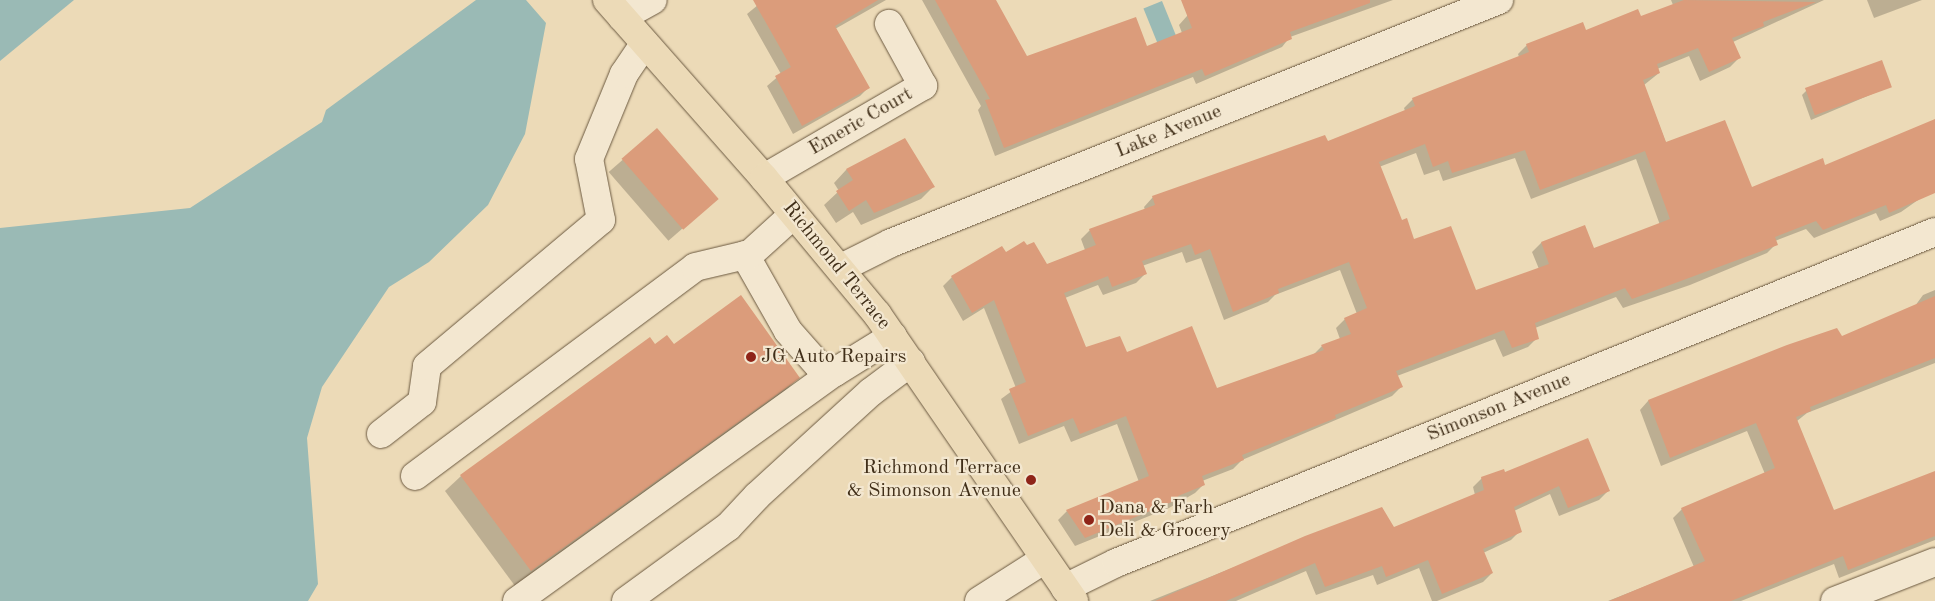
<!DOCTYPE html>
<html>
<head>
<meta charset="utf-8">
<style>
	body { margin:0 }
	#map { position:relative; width:1935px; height:601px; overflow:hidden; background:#ecdab7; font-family:"Old Standard TT",serif }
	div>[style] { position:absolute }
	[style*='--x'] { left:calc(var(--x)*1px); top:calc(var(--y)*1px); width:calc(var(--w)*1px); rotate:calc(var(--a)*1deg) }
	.water>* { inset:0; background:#9abab5; transform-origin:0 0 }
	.shadow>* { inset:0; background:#0003; transform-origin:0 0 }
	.building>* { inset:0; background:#db9c7b; transform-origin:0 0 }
	.roads { filter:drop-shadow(0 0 1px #6b5940) drop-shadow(0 0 1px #6b5940) }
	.minor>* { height:28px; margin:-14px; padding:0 14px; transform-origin:14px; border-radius:14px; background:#f3e7d0 }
	.major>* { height:28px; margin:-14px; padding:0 14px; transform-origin:14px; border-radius:14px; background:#ecdab7 }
	.dots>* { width:14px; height:14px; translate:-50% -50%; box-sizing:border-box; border:2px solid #f3e7d0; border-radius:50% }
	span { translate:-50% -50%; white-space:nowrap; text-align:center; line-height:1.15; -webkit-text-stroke:4.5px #f3e7d0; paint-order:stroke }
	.street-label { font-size:20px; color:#402e18 }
	.poi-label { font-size:20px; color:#402e18 }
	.left { translate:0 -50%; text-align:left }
	.right { translate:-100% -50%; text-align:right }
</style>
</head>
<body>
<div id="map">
	<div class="water">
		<i style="clip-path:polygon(0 0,74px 0,0 61px)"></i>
		<i style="clip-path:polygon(476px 0,526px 0,546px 23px,525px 134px,488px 205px,429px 262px,389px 287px,322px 387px,307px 438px,318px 584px,308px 601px,0 601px,0 228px,190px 208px,322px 122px,326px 110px)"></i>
		<i style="left:1162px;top:1px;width:40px;height:20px;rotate:68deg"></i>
	</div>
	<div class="shadow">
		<i style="clip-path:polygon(764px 0,886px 0,835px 29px,868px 88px,860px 96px,793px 134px,767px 86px,781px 74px,747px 14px)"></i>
		<i style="clip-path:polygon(922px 0,995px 0,1027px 58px,1147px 48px,1182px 33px,1179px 25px,1187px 16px,1192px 0,1393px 0,1290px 37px,1282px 47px,1196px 84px,1193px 77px,995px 156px,978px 110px,981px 106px)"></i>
		<i style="clip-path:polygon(evenodd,1671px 0,1824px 0,1733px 42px,1739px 58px,1730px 67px,1700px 81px,1689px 56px,1657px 69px,1659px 73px,1644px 85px,1666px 143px,1751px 189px,1825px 166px,1935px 120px,1935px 188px,1901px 212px,1880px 221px,1876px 213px,1814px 238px,1806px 229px,1775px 241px,1776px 244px,1767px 253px,1690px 285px,1623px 308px,1616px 297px,1535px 328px,1537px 338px,1528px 347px,1503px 357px,1495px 339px,1397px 376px,1401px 387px,1392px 396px,1242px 460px,1233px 469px,1202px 481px,1204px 484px,1195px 493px,1169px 508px,1075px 546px,1058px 520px,1067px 511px,1139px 482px,1117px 424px,1071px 442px,1064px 426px,1019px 444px,1001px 399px,1016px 388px,984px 308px,963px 321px,943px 286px,952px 277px,1027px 247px,1046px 265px,1085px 250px,1081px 239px,1090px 230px,1145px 210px,1144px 207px,1153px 197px,1327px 143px,1405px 111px,1404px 108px,1413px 99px,1519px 57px,1518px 54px,1527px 45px,1640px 18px,1673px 5px,1671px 0,1416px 153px,1424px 175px,1439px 170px,1443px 181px,1515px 158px,1531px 199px,1636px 159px,1660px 225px,1593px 249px,1584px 226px,1541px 243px,1532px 252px,1539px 269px,1475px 292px,1413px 241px,1401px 221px,1379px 167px,1416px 153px,1671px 0,1182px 252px,1186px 263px,1201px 258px,1224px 320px,1268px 302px,1275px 295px,1340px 270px,1357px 314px,1345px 319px,1336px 328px,1340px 339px,1322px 346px,1313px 355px,1217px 390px,1126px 354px,1085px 349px,1065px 298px,1098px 285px,1103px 295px,1136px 283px,1145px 274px,1142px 266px,1182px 252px)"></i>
		<i style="clip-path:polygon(1867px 0,1922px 0,1874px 18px)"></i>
		<i style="clip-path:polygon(1891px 86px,1811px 120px,1802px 95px,1806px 91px)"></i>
		<i style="left:657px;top:130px;width:91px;height:64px;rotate:49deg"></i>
		<i style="clip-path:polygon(904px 140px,933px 187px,921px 199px,861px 225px,853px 212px,836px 223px,824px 205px,839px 191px,834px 183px,846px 170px)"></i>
		<i style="clip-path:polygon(1935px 290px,1935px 363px,1807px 413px,1797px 421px,1834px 512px,1935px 472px,1935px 540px,1839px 578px,1834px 564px,1741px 601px,1608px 601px,1694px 567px,1673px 518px,1682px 509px,1765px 474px,1747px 431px,1661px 466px,1640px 410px,1648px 401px,1787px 346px,1842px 337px,1915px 306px,1923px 295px)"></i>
		<i style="clip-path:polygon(655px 345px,674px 346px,798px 378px,783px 393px,515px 586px,445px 491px,461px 476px)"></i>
		<i style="clip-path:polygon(1505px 473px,1608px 491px,1599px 500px,1559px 516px,1550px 494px,1514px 511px,1520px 531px,1511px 540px,1483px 553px,1492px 573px,1483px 582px,1437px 601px,1432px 601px,1419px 568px,1377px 585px,1373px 575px,1316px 595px,1306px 571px,1236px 601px,1150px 601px,1382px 508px,1393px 528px,1475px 495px,1473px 487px,1482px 478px)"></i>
	</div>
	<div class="building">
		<i style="clip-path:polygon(753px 0,878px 0,835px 26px,870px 88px,802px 126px,775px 76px,791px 67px)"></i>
		<i style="clip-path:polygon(935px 0,996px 0,1027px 56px,1136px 17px,1147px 46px,1192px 28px,1181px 0,1370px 0,1370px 3px,1290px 32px,1292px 39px,1205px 76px,1202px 69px,1004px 148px,985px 100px,990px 99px)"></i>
		<i style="clip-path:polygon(evenodd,1684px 0,1816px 2px,1763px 22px,1764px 26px,1732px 38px,1741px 58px,1709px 72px,1698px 48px,1657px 64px,1660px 73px,1643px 80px,1666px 142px,1725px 120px,1752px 187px,1823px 158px,1825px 165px,1935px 119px,1935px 193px,1889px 213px,1886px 205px,1823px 230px,1816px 221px,1775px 237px,1778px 245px,1632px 299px,1625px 288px,1535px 323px,1539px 339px,1512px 348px,1504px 330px,1396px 371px,1403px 387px,1335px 415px,1336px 418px,1242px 455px,1244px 460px,1202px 476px,1205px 485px,1178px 496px,1179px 499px,1085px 538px,1066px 510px,1149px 476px,1126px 416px,1080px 434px,1073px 418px,1028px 436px,1009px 389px,1026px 382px,994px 300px,972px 313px,951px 276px,1002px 246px,1006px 252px,1024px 241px,1027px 245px,1034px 242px,1047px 264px,1096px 245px,1089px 229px,1155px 205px,1152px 196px,1325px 135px,1328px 141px,1358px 129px,1415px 106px,1412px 98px,1529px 52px,1526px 44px,1583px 22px,1586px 30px,1638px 9px,1641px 16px,1684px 0,1425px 144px,1433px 167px,1448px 161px,1452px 173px,1525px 150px,1540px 190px,1645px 151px,1670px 219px,1594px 248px,1585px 225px,1541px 242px,1549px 264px,1476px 290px,1451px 226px,1414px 239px,1407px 218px,1402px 220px,1379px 162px,1425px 144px,1684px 0,1191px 244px,1195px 255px,1210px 249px,1233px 312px,1279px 293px,1278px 289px,1349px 262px,1367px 308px,1344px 318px,1351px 334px,1321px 345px,1324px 350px,1217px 388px,1192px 326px,1127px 352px,1120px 336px,1086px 347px,1064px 293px,1108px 276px,1112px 287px,1147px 274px,1142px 261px,1191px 244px)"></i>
		<i style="left:1882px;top:60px;width:29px;height:82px;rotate:70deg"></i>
		<i style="left:657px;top:128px;width:94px;height:47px;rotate:49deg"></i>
		<i style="clip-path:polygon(905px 138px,935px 187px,874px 213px,866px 200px,849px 211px,836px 191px,853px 180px,846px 169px)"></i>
		<i style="clip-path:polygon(741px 295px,800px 378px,531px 571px,460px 475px,650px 337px,655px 344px,667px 335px,674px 344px)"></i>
		<i style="clip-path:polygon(1935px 296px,1935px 358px,1810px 407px,1811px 411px,1796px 417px,1834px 510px,1935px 471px,1935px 536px,1848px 570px,1843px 556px,1731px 601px,1609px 601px,1705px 561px,1681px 508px,1775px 468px,1756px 423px,1670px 458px,1648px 400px,1787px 345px,1837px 328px,1842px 336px)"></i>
		<i style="clip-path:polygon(1588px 438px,1610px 491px,1568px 508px,1559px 486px,1514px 507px,1522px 532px,1483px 549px,1493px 573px,1442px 594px,1428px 560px,1386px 577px,1382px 566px,1325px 587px,1315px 563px,1226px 601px,1155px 601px,1305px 536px,1382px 507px,1394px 527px,1484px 490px,1481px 477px,1504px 469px,1505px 472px)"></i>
	</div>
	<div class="roads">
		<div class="minor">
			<i style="--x:622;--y:17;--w:35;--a:-29"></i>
			<i style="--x:764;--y:178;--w:184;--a:-30.1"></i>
			<i style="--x:923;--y:86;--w:71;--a:-118.7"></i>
			<i style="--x:745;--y:255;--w:87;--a:60.5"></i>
			<i style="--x:788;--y:331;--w:47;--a:48.5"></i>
			<i style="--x:819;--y:366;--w:17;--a:21"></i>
			<i style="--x:835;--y:372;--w:68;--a:-31.8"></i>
			<i style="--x:841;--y:268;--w:56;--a:-26.6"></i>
			<i style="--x:891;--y:243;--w:655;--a:-21.79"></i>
			<i style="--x:381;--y:434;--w:52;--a:-38"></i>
			<i style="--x:422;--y:402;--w:36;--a:-82"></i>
			<i style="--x:427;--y:366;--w:227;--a:-40"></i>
			<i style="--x:601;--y:220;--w:62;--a:-101.1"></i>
			<i style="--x:589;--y:159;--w:92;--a:-67.6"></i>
			<i style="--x:624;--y:74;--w:37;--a:-56"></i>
			<i style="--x:415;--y:476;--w:349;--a:-36.7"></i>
			<i style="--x:695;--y:267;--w:57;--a:-13.3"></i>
			<i style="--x:750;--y:254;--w:59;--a:-42.3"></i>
			<i style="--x:1065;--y:588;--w:57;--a:-26.1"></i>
			<i style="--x:1116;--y:563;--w:883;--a:-22.01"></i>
			<i style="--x:517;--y:601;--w:392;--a:-35.8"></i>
			<i style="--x:626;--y:601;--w:126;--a:-36"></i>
			<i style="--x:728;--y:527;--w:42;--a:-46.9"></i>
			<i style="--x:757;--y:496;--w:154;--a:-42.4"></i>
			<i style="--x:871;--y:392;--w:50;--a:-36.9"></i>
			<i style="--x:979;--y:601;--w:78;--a:-32.5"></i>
			<i style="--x:1835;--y:601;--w:107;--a:-21.3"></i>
		</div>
		<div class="major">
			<i style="--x:607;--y:0;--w:237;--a:48.6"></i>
			<i style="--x:764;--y:178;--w:177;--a:50.3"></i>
			<i style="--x:877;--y:314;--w:348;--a:55.5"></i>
		</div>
	</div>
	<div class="dots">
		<i style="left:751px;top:357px;background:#8f2418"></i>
		<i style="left:1031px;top:480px;background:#8f2418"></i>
		<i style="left:1089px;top:520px;background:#8f2418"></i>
	</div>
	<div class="street-label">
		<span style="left:861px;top:122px;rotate:-30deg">Emeric Court</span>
		<span style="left:1169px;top:132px;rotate:-22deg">Lake Avenue</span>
		<span style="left:836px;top:266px;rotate:51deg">Richmond Terrace</span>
		<span style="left:1499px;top:408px;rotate:-22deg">Simonson Avenue</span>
	</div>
	<div class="poi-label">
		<span class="left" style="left:761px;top:357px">JG Auto Repairs</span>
		<span class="right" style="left:1021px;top:480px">Richmond Terrace<br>&amp; Simonson Avenue</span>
		<span class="left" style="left:1099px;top:520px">Dana &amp; Farh<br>Deli &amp; Grocery</span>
	</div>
</div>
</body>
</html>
